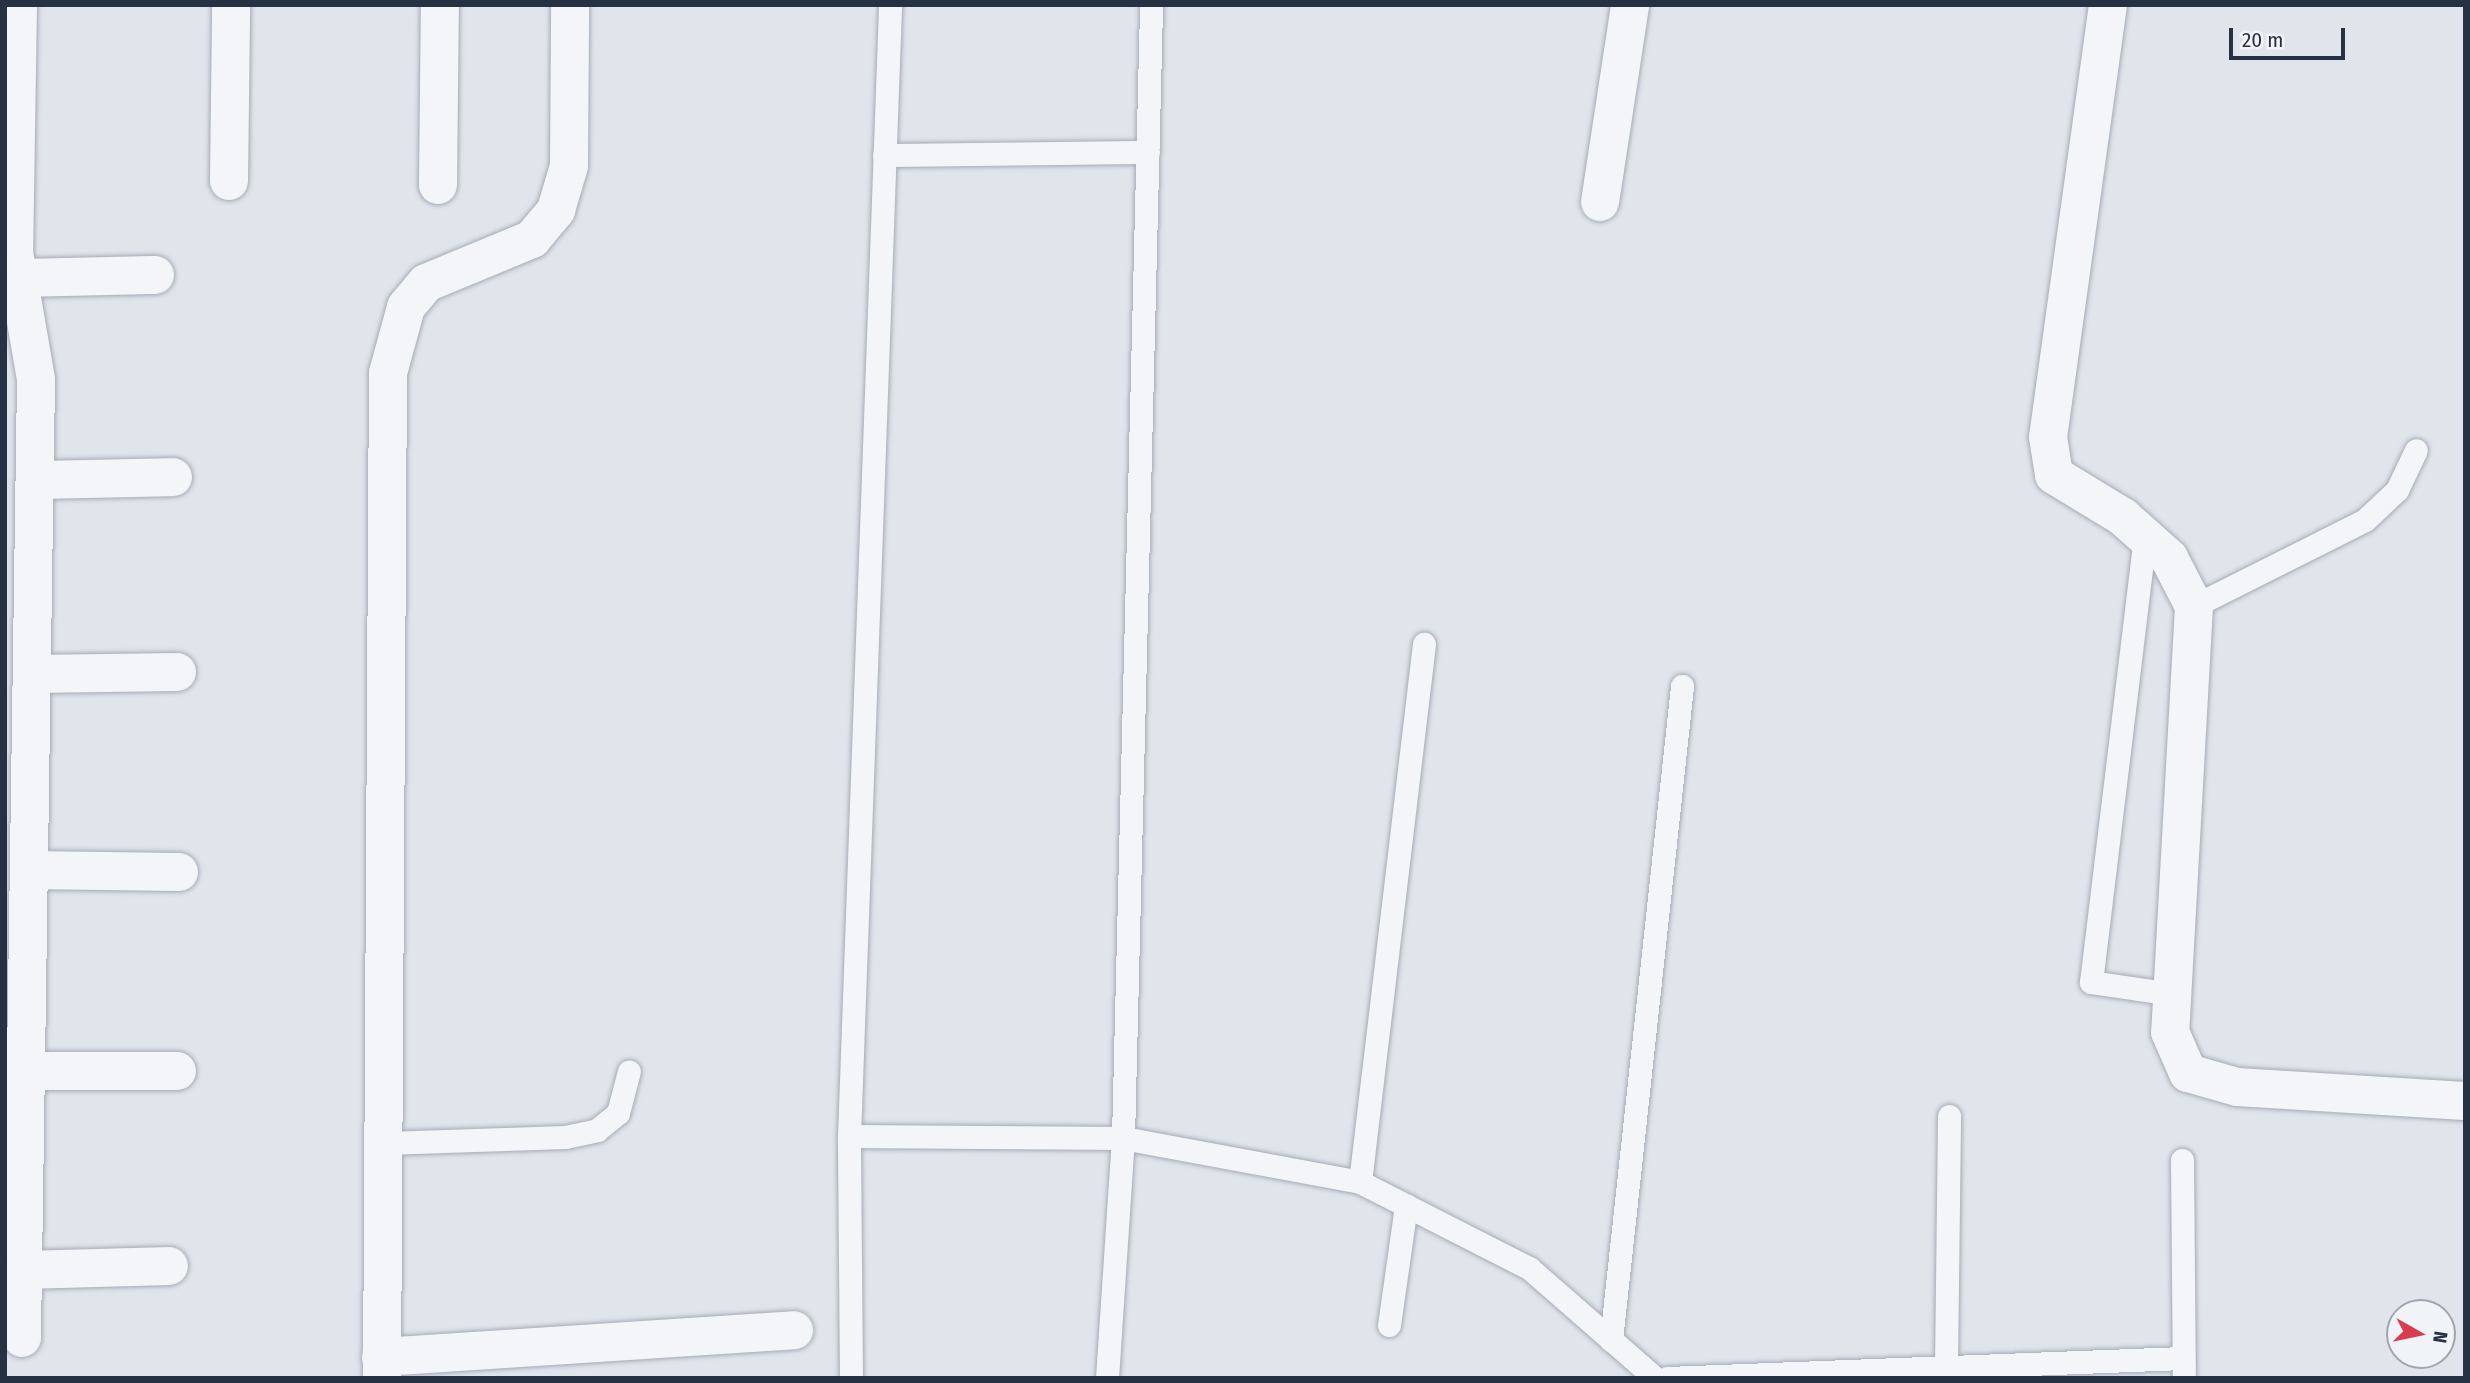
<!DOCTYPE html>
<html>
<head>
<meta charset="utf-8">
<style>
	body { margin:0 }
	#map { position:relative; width:2470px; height:1383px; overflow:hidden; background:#e0e4eb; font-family:"Fira Sans Condensed",sans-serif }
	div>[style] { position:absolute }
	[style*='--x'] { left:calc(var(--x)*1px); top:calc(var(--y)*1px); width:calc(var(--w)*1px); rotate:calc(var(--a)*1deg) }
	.roads { filter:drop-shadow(0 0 2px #a5abb6) drop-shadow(0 0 2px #a5abb6) }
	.lane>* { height:23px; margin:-11.5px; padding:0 11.5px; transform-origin:11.5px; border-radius:11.5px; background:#f4f5f8 }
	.street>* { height:38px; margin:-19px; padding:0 19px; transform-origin:19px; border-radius:19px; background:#f4f5f8 }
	span { translate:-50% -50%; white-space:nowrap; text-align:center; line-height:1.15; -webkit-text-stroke:5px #f0f3f8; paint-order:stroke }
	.frame { position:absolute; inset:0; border:7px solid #273144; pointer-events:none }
	.north { position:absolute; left:2386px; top:1299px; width:70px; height:70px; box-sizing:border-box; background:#f0f3f8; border:2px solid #a0a5b0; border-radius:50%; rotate:99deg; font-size:19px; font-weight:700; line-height:28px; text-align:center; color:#273144 }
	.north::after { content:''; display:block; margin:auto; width:24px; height:32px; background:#da3b4f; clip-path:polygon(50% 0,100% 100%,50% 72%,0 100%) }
	.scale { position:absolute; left:2229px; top:28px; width:116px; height:32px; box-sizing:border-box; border:4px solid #273144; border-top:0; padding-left:9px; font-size:21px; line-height:24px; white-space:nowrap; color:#273144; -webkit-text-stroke:5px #f0f3f8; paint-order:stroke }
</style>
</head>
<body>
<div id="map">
	<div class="roads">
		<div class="lane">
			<i style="--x:884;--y:155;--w:264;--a:-0.7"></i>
			<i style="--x:2145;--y:536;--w:449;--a:96.9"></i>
			<i style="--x:2091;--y:982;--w:82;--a:8.4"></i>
			<i style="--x:2194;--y:606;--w:191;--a:-26.7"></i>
			<i style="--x:2365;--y:520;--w:44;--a:-43.2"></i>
			<i style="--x:2397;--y:490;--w:44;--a:-64.6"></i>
			<i style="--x:849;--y:1136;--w:274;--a:0.4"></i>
			<i style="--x:1123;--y:1138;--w:241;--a:10.5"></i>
			<i style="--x:1360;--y:1182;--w:190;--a:27"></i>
			<i style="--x:1529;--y:1268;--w:167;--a:41.1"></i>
			<i style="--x:385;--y:1143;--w:180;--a:-1.9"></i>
			<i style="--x:565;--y:1137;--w:33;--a:-12"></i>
			<i style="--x:597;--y:1130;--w:27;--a:-39"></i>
			<i style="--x:618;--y:1113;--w:43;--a:-75.3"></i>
			<i style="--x:2182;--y:1160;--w:218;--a:89.5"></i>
			<i style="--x:1360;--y:1182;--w:542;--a:-83.22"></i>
			<i style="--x:1389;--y:1325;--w:121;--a:-81.9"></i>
			<i style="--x:1611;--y:1340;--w:658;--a:-83.8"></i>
			<i style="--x:1946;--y:1366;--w:250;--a:-89.3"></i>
			<i style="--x:851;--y:1378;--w:242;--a:-90.5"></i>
			<i style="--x:849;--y:1136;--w:1132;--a:-87.92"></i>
			<i style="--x:1107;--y:1378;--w:241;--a:-86.2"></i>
			<i style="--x:1123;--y:1138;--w:1133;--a:-88.58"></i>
			<i style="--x:1667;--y:1378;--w:516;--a:-2.22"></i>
		</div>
		<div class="street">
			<i style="--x:18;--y:5;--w:247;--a:90.9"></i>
			<i style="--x:14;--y:252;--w:130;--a:80.2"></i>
			<i style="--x:36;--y:380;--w:958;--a:90.84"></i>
			<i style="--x:2108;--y:5;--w:436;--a:97.9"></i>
			<i style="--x:2048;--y:437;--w:38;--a:81"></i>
			<i style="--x:2054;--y:475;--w:81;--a:31.3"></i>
			<i style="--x:2123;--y:517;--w:62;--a:41.7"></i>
			<i style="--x:2169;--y:558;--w:54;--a:62.5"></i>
			<i style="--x:2194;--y:606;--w:427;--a:93.2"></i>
			<i style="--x:2170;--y:1032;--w:45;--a:66.3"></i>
			<i style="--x:2188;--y:1073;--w:51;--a:15.9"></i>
			<i style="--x:2237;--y:1087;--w:228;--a:3.5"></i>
			<i style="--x:229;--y:181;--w:176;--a:-89.3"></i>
			<i style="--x:438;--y:185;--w:180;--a:-89.4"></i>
			<i style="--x:1600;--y:202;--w:199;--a:-81.3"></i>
			<i style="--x:18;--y:278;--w:137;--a:-1.3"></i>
			<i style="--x:35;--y:480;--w:138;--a:-1.2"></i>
			<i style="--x:32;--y:674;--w:145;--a:-0.8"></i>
			<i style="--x:29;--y:870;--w:150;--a:0.8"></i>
			<i style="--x:27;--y:1071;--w:150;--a:0"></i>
			<i style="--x:24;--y:1270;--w:145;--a:-1.6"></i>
			<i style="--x:381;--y:1357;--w:414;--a:-3.7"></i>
			<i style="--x:382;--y:1378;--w:1005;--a:-89.66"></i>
			<i style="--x:388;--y:373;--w:68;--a:-74.7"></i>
			<i style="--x:406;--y:307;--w:31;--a:-50"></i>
			<i style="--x:426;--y:283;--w:115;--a:-22.5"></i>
			<i style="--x:532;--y:239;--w:38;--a:-50"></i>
			<i style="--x:556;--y:210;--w:46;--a:-73.5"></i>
			<i style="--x:569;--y:166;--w:161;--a:-89.6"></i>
		</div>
	</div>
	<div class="frame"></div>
	<div class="north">N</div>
	<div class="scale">20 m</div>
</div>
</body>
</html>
